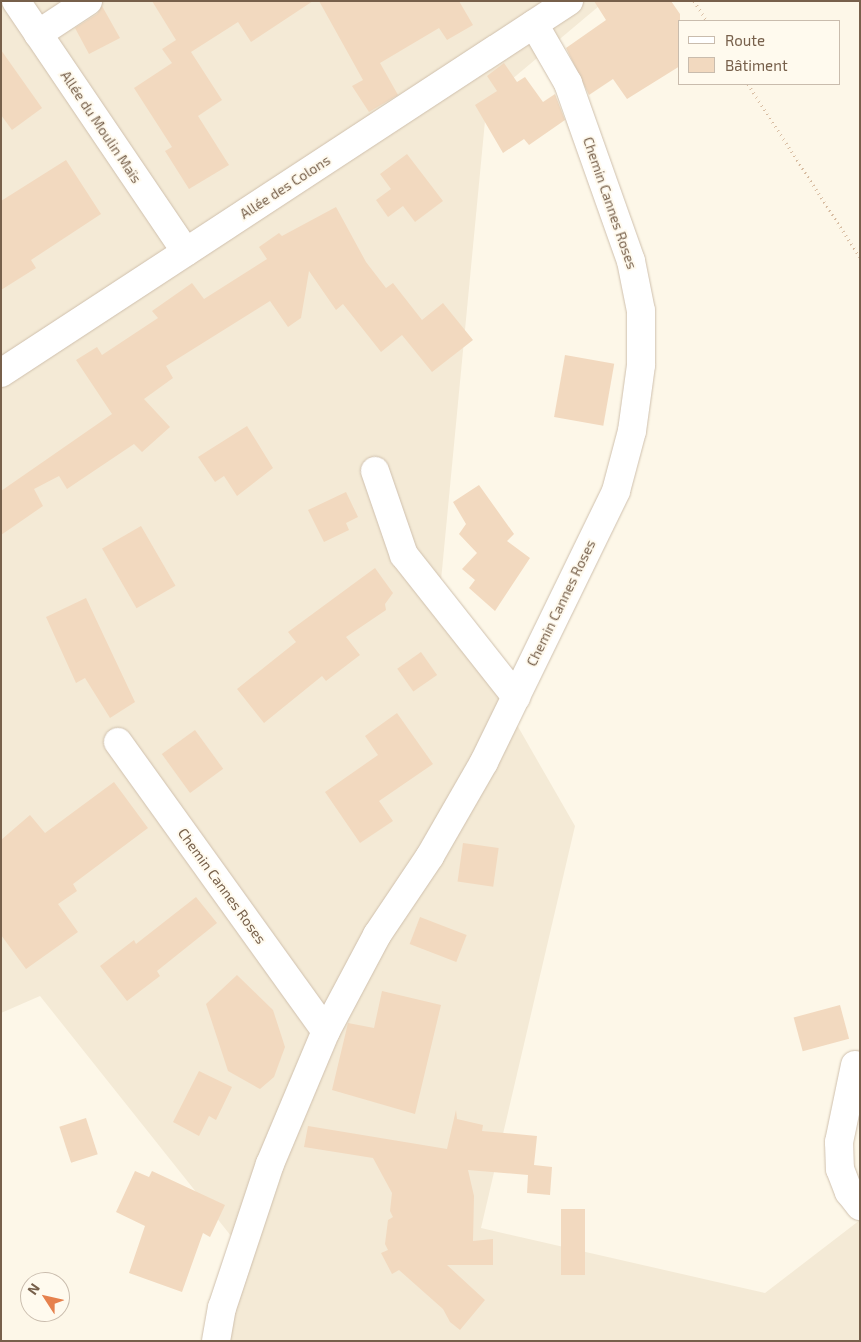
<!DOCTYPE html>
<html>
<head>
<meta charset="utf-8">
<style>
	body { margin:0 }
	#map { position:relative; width:861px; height:1342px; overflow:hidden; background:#fdf7e8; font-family:"Exo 2",sans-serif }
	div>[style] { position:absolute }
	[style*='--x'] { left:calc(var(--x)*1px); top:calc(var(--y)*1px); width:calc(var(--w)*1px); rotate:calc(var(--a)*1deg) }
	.residential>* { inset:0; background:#f4ead6 }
	.building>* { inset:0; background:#f2d9bf; transform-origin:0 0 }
	.path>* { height:3px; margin-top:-1.5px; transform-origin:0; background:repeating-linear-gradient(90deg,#d8bda2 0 1px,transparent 0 5px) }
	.roads { filter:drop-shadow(0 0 1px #cfc0ad) drop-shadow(0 0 1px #cfc0ad) }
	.minor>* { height:28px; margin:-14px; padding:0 14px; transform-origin:14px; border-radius:14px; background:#fff }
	span { translate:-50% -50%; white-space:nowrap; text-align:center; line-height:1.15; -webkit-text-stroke:4px #fffaee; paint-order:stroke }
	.street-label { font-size:14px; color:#77604b }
	.frame { position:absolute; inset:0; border:2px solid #77604b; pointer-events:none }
	.legend { position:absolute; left:678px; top:20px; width:162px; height:65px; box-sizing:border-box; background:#fffaee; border:1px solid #c9bcad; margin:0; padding:6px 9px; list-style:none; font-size:15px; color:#77604b }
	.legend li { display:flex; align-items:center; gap:10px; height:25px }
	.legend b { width:25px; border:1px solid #c9bcad }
	.north { position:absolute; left:20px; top:1272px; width:50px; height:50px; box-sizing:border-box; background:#fffaee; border:1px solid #c9bcad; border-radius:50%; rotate:305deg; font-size:14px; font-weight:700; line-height:20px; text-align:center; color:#77604b }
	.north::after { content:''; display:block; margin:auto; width:18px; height:22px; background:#e6814d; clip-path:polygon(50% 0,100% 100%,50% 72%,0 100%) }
</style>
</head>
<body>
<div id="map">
	<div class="residential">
		<i style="clip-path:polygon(1px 1px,605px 1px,487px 100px,440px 591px,575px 826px,481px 1228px,765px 1293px,860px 1220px,860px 1341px,223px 1341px,243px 1251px,40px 996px,1px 1013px)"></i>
	</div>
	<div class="building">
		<i style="clip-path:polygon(152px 1px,313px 1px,251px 42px,238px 22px,191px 52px,222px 100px,198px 116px,229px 165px,189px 189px,165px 151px,172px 147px,134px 88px,172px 63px,162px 49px,176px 40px)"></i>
		<i style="clip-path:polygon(319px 1px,459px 1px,473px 25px,447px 40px,439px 28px,380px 63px,398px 95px,369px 112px,352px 86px,363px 80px)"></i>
		<i style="clip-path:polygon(594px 1px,671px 1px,680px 14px,680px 66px,627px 99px,613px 79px,589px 95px,566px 48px,606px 20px)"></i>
		<i style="clip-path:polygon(102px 6px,120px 38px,89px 54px,75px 28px,97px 14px)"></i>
		<i style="clip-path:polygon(1px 50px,42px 108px,12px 130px,1px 115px)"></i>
		<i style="clip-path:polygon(504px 63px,517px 82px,525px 77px,543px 102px,555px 94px,565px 120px,529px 145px,524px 139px,503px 153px,475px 105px,497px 91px,487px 76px)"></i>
		<i style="clip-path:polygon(407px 154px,443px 201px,415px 222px,403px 206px,388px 217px,376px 200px,391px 189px,380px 174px)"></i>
		<i style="clip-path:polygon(66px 160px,101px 214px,31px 260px,36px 268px,1px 290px,1px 201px)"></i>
		<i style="clip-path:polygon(336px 207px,366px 262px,386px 288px,393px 283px,422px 320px,443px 303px,473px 340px,432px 372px,402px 335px,381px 352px,343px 304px,336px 310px,309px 271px,301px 318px,288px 327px,270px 301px,166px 366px,173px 378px,144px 399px,170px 427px,142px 452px,134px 444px,67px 489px,59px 476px,34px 489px,43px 506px,1px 535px,1px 491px,112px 414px,76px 360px,97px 347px,102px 355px,158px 318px,152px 311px,192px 283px,204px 299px,267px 259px,259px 247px,279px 233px,282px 236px)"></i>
		<i style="left:565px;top:355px;width:50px;height:63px;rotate:10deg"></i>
		<i style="clip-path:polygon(247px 426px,273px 468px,237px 496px,224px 476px,215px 482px,198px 457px)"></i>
		<i style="clip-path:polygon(479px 485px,514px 534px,507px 541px,530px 558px,495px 611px,469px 588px,475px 580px,462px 569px,477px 553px,459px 534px,466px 524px,453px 502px)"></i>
		<i style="clip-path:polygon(346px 492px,358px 517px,346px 523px,349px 530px,324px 542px,308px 510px)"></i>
		<i style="left:141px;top:526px;width:69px;height:45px;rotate:60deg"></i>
		<i style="clip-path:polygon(375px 568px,393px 593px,385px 604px,386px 610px,346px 637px,360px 655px,326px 681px,322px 676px,264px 723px,237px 689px,296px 642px,288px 632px)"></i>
		<i style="clip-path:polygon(86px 598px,135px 702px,110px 718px,85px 678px,76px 683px,46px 617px)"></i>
		<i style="left:421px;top:652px;width:28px;height:29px;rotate:55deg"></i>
		<i style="clip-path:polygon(397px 713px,433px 764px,379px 801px,393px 821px,360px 843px,325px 792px,378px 755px,365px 736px)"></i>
		<i style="left:195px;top:730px;width:48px;height:41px;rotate:54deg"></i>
		<i style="clip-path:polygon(114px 782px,148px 828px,73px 884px,77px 891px,58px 904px,78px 932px,26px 969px,1px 935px,1px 840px,30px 815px,45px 833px)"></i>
		<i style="left:463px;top:843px;width:36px;height:39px;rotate:8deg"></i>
		<i style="clip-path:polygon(196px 897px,217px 923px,157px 971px,160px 976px,127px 1001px,100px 966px,134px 940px,136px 944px)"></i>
		<i style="left:420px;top:917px;width:50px;height:29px;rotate:21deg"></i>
		<i style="clip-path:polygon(237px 975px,273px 1010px,285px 1047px,274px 1077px,260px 1089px,228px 1071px,206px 1004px)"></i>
		<i style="clip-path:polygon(382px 991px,441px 1005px,415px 1114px,332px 1090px,348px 1023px,374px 1028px)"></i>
		<i style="left:840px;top:1005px;width:35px;height:48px;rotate:75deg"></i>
		<i style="clip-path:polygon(199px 1071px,232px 1087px,216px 1120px,209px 1116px,199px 1136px,173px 1122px)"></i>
		<i style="clip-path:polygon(456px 1110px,457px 1119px,483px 1125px,482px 1131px,537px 1136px,534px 1165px,552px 1167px,550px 1195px,527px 1193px,528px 1175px,468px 1170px,474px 1196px,473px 1241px,493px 1239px,493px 1265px,447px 1265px,485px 1300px,460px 1330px,450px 1322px,443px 1309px,399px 1270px,392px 1274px,381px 1253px,388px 1250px,385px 1244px,388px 1220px,393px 1217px,390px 1211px,392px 1193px,373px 1158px,304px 1147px,308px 1126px,447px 1149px)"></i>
		<i style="left:86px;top:1118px;width:38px;height:28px;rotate:72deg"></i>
		<i style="clip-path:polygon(135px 1171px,149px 1177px,152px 1171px,225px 1205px,210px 1237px,203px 1233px,182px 1292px,129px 1273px,145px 1226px,116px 1212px)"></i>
		<i style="left:561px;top:1209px;width:24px;height:66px"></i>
	</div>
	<div class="path">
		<i style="--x:694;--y:1;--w:24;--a:57"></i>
		<i style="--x:748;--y:84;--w:206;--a:57.1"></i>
	</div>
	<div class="roads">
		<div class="minor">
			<i style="--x:16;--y:1;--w:303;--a:55.9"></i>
			<i style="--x:38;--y:34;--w:60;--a:-33.4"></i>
			<i style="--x:1;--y:373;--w:679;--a:-33.22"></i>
			<i style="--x:375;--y:471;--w:89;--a:71"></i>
			<i style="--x:404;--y:555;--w:181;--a:51.7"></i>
			<i style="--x:118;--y:742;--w:356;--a:54.3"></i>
			<i style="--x:855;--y:1065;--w:79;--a:101.7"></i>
			<i style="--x:839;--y:1142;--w:27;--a:88"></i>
			<i style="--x:840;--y:1169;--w:25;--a:69"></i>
			<i style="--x:849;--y:1192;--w:18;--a:52"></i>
			<i style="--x:216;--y:1341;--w:34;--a:-80"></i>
			<i style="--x:222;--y:1308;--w:152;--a:-71.6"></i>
			<i style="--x:270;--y:1164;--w:144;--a:-67.2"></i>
			<i style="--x:326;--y:1031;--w:109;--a:-62"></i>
			<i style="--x:377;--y:935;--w:95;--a:-56.1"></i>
			<i style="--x:430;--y:856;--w:108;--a:-60.1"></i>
			<i style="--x:484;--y:762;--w:301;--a:-64"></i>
			<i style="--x:616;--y:491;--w:62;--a:-75.1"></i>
			<i style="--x:632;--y:431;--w:67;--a:-82.2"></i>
			<i style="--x:641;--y:365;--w:54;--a:-90"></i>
			<i style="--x:641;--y:311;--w:51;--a:-101.3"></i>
			<i style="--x:631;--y:261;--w:189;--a:-109.5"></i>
			<i style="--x:568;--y:83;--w:68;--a:-120"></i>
		</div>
	</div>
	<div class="street-label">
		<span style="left:101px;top:127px;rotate:56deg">Allée du Moulin Maïs</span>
		<span style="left:285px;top:187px;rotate:-33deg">Allée des Colons</span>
		<span style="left:610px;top:203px;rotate:71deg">Chemin Cannes Roses</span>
		<span style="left:561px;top:603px;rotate:-64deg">Chemin Cannes Roses</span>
		<span style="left:222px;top:886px;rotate:54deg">Chemin Cannes Roses</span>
	</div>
	<div class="frame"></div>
	<ul class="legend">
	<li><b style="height:6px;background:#fff"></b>Route</li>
	<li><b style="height:14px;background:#f2d9bf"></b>Bâtiment</li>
	</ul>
	<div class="north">N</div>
</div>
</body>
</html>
